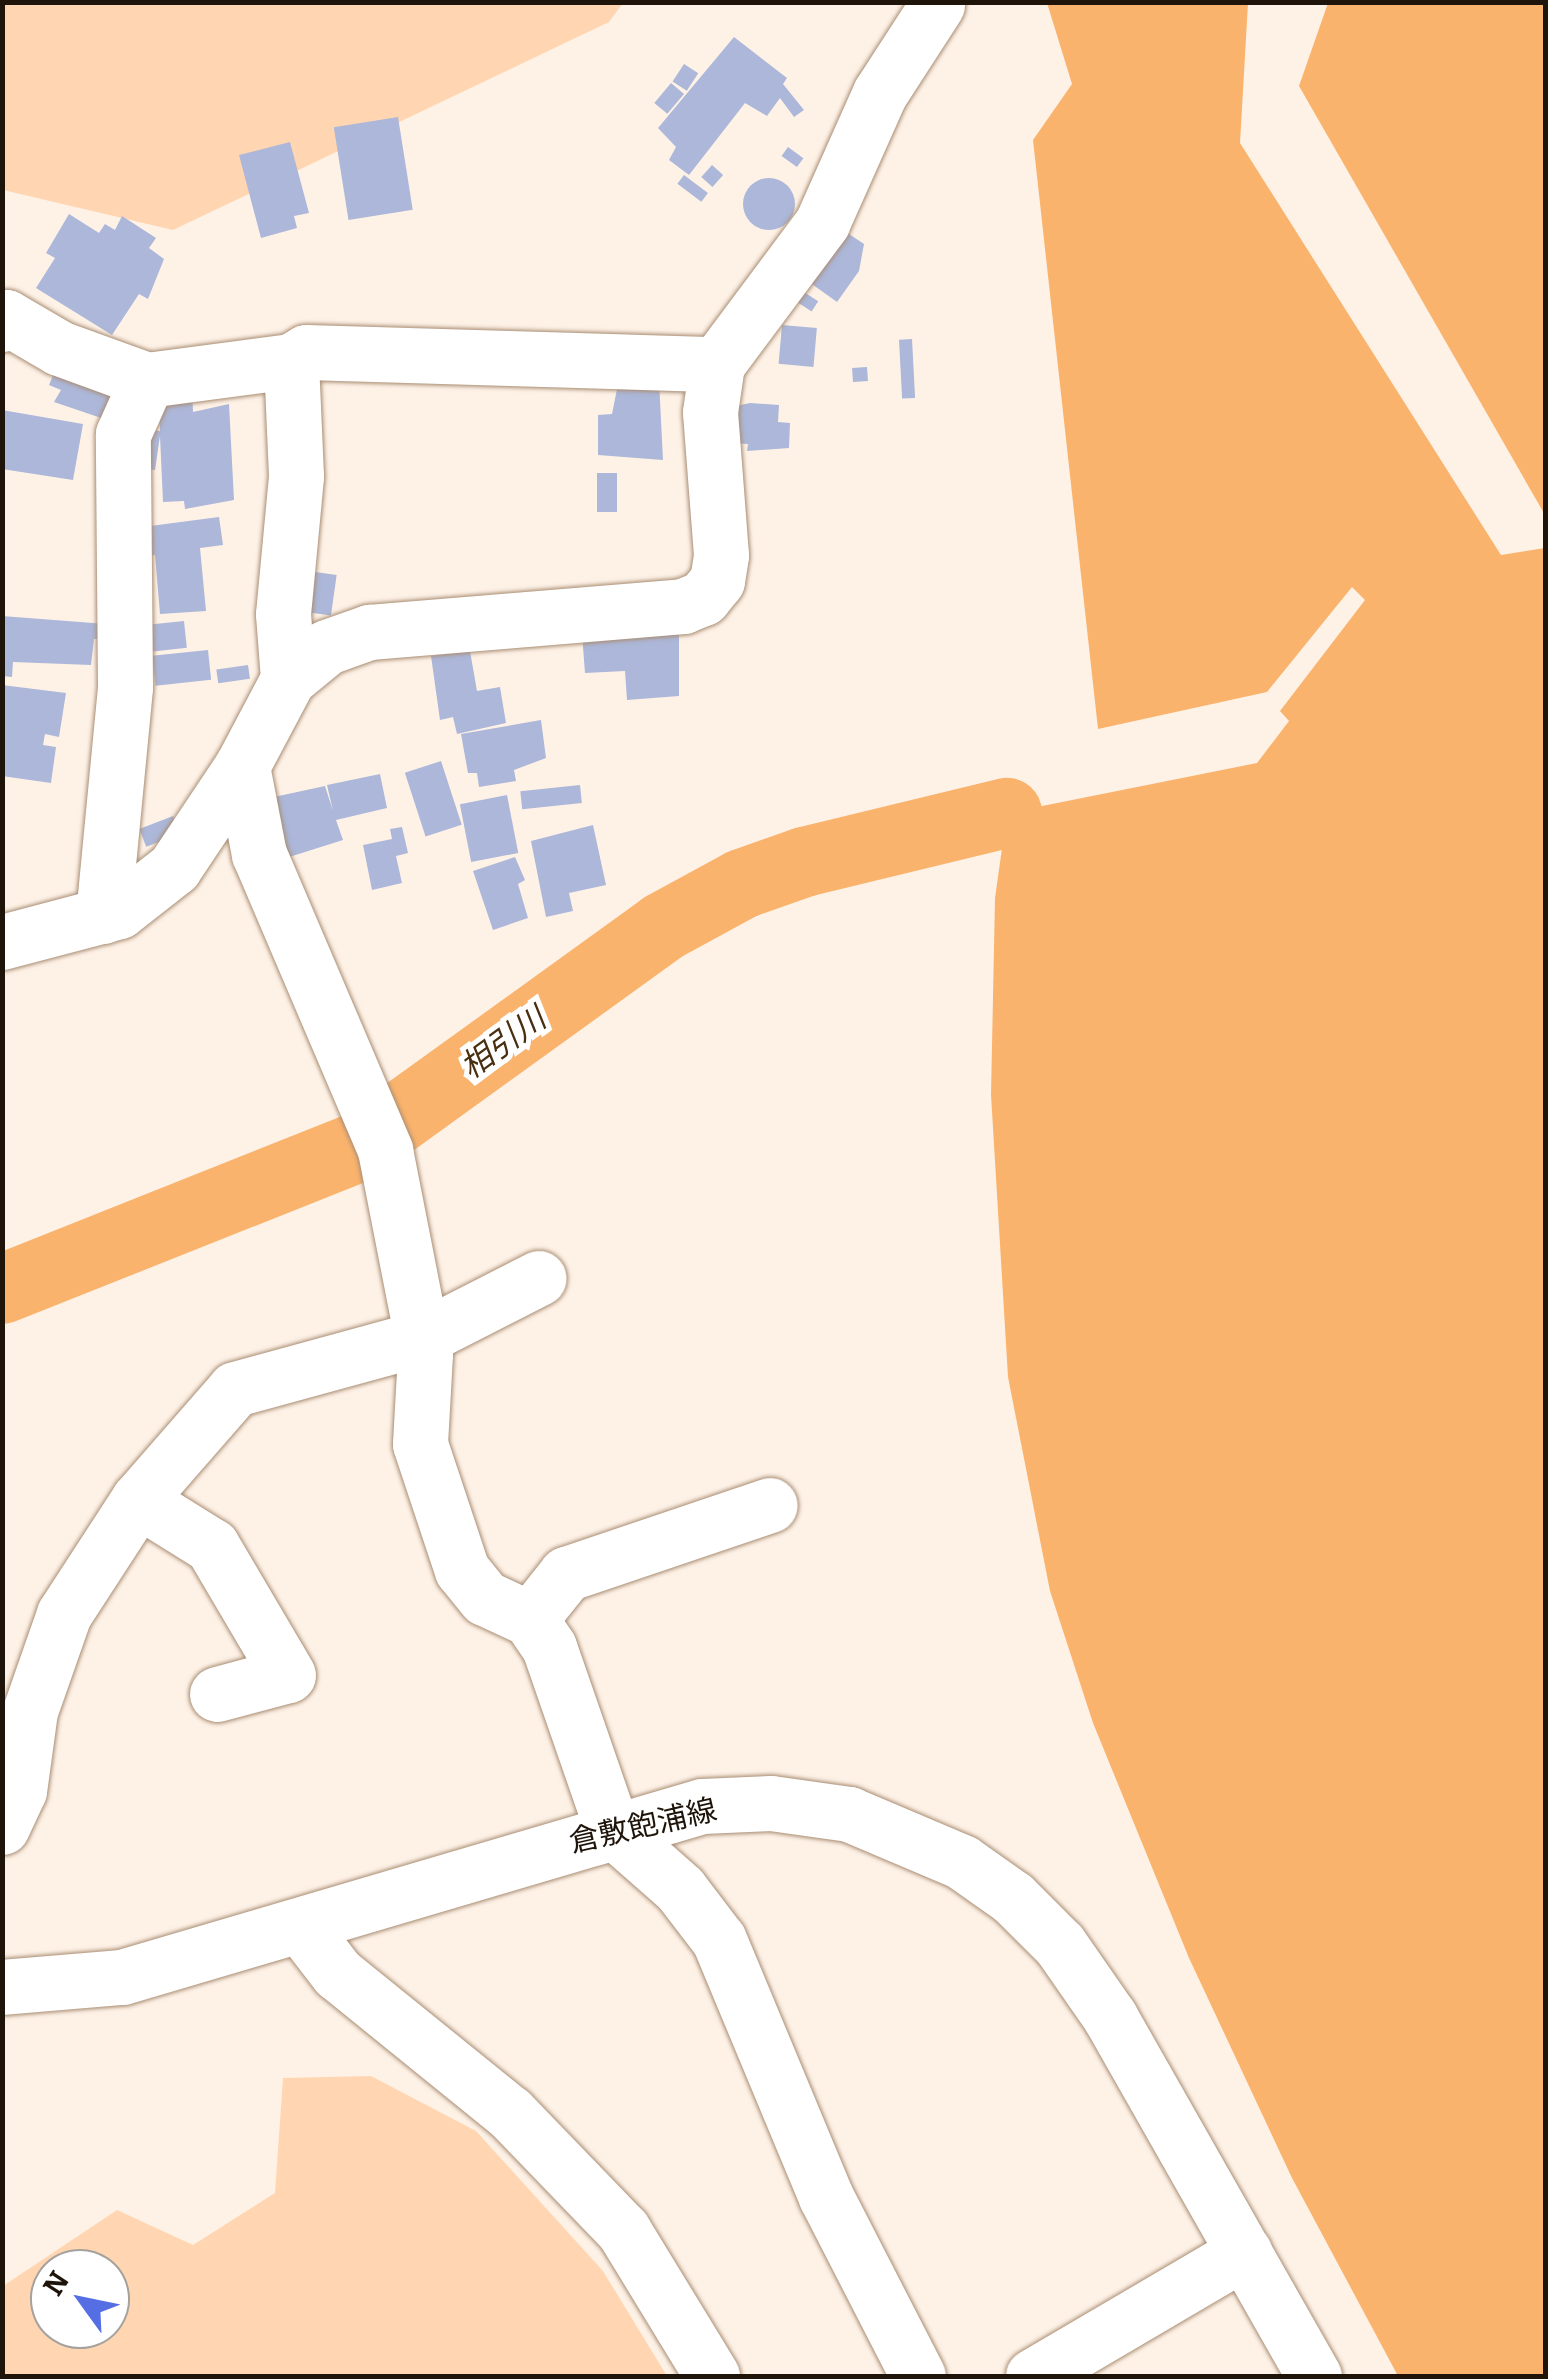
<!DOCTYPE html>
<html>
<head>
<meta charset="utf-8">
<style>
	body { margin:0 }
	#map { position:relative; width:1548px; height:2379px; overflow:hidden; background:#fef2e7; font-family:Bitter,"Noto Sans JP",serif }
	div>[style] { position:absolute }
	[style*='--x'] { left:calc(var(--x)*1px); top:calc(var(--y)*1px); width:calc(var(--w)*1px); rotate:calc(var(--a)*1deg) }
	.green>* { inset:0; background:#ffd6b1 }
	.water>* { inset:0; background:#fab36d }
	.river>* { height:70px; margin:-35px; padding:0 35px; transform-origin:35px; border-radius:35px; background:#fab36d }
	.building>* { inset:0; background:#acb7d9; transform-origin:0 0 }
	.round { border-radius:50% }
	.roads { filter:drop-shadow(0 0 2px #a98d73) drop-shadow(0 0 2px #a98d73) }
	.minor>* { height:55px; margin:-27.5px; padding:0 27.5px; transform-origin:27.5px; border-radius:27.5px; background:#fff }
	.major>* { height:55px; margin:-27.5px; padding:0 27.5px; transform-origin:27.5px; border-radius:27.5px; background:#fff }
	span { translate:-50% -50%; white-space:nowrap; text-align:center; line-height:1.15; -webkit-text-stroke:10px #fff; paint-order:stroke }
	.street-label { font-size:30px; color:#1e140a }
	.water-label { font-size:32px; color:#4a2e10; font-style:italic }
	.frame { position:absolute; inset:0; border:5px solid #1e140a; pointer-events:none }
	.north { position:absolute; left:30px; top:2249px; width:100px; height:100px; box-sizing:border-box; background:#fff; border:2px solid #a5a19d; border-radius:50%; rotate:303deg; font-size:28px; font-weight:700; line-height:40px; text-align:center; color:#1e140a }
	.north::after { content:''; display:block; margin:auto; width:35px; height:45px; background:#566ee4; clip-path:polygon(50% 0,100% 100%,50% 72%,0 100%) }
</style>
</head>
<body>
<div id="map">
	<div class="green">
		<i style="clip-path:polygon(3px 3px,623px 3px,609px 22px,173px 230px,3px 190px)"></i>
		<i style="clip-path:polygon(evenodd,371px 2076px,476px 2131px,603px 2271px,667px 2376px,3px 2376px,3px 2286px,117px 2210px,193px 2245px,275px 2193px,283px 2078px,371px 2076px,50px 2269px,110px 2269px,110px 2329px,50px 2329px,50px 2269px)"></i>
	</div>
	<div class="water">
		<i style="clip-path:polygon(1047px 3px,1248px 3px,1240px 143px,1501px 555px,1545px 548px,1545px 2376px,1398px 2376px,1292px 2178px,1189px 1958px,1093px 1723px,1050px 1591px,1008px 1377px,991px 1095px,995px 898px,1007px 813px,1257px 763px,1289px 721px,1280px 711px,1365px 600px,1352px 587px,1267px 692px,1098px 729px,1033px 140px,1072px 84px)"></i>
		<i style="clip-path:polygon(1328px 3px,1545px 3px,1545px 515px,1299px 86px)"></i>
	</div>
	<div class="river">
		<i style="--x:2;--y:1289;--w:382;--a:-21.7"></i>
		<i style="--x:357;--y:1148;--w:377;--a:-35.8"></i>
		<i style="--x:663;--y:927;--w:90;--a:-28.6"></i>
		<i style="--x:742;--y:884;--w:66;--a:-19.5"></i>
		<i style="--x:804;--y:862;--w:209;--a:-13.6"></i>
	</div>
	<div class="building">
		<i style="clip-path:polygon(734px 37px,787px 78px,783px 84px,804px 110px,794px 117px,780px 98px,767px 116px,745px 103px,689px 175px,669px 160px,676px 147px,658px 128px)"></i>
		<i style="left:684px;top:64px;width:17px;height:21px;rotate:33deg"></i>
		<i style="left:671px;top:83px;width:17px;height:26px;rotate:40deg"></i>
		<i style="left:398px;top:117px;width:94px;height:65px;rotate:81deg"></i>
		<i style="clip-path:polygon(290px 142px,309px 213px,294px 216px,297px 228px,261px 238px,239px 155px)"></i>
		<i style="left:788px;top:147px;width:19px;height:11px;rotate:36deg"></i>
		<i style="left:712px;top:165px;width:15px;height:16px;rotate:42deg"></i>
		<i style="left:684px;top:175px;width:30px;height:11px;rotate:37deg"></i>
		<i class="round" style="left:743px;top:178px;width:52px;height:52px"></i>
		<i style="clip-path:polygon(69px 214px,99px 233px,105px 224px,115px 230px,122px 216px,156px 238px,149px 248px,164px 259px,148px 299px,139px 294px,112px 335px,36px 288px,55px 258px,46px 253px)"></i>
		<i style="clip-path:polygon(837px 226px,864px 244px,859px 271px,837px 302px,802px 277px)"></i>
		<i style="left:793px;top:285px;width:30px;height:12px;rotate:33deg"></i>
		<i style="left:782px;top:325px;width:35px;height:39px;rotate:5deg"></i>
		<i style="left:912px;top:339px;width:59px;height:13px;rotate:87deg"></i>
		<i style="clip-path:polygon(61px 356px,129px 397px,113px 422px,54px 402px,61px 390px,49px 385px)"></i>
		<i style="left:867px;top:367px;width:14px;height:15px;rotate:86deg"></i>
		<i style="clip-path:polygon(619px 379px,659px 380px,663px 460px,598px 455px,598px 415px,612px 414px)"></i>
		<i style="clip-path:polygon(192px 388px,193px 412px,229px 404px,234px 500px,185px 509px,184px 501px,163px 502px,160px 436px,155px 470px,133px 467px,139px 428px,160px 431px,158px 390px)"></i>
		<i style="clip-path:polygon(750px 403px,779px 405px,778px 422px,790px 423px,789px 448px,747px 451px,748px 444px,730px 443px,736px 406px)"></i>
		<i style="clip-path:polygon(2px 410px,83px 424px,73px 480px,2px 469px)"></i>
		<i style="left:597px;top:473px;width:20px;height:39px"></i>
		<i style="clip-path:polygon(219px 517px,223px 545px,200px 548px,206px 611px,160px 614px,155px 555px,139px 557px,135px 528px)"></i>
		<i style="left:301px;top:570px;width:36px;height:41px;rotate:8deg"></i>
		<i style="clip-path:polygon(2px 616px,119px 625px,118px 640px,94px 639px,91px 665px,13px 662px,12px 677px,2px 676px)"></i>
		<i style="left:184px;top:621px;width:27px;height:34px;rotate:84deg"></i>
		<i style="clip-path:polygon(679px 628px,679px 696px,627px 700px,625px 671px,585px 673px,582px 634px)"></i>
		<i style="left:208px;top:650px;width:30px;height:56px;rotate:84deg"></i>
		<i style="clip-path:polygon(470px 651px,477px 691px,500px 687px,506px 723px,457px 734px,453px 717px,440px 720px,431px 656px)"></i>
		<i style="left:248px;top:665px;width:14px;height:32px;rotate:82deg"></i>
		<i style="clip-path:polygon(2px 685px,66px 693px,59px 737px,45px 734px,43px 745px,56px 747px,51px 783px,2px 776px)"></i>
		<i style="clip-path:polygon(541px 720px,546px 758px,514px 770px,516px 781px,479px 787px,477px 773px,468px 773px,461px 734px)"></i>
		<i style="left:441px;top:761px;width:67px;height:38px;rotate:72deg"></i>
		<i style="clip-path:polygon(380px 774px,387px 808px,336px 820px,343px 840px,286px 858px,260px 800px,325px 786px,333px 811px,327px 785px)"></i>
		<i style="left:580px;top:785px;width:18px;height:60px;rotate:84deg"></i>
		<i style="left:507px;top:795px;width:59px;height:48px;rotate:79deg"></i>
		<i style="left:173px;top:816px;width:19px;height:36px;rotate:69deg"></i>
		<i style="clip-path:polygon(593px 825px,606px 885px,569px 893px,573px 911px,546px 917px,531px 841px)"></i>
		<i style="clip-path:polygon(402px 827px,408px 853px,396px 856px,402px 883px,372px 890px,363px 845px,392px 839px,390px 829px)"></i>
		<i style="clip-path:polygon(515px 857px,525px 880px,518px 884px,528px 918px,493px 930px,473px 871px)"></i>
	</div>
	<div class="roads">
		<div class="minor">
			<i style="--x:2;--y:324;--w:8;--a:-60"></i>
			<i style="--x:6;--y:317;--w:61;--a:30.3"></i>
			<i style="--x:59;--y:348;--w:94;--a:20"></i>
			<i style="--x:288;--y:679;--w:65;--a:-94.4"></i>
			<i style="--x:283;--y:614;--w:139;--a:-84.6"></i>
			<i style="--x:296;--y:476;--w:115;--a:-92.5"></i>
			<i style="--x:242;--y:766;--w:90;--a:79.1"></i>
			<i style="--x:259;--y:854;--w:322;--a:66.9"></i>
			<i style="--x:385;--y:1150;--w:208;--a:78.9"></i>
			<i style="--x:425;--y:1354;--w:90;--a:93.2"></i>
			<i style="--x:420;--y:1444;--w:133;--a:71.6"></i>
			<i style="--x:462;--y:1570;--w:36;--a:51"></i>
			<i style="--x:485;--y:1598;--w:50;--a:25"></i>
			<i style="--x:530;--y:1619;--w:34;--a:56"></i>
			<i style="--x:549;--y:1647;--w:193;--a:70.9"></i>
			<i style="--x:612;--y:1829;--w:91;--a:41.4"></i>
			<i style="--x:680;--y:1889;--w:64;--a:52.6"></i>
			<i style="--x:719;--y:1940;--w:278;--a:67.4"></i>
			<i style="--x:826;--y:2197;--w:201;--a:62.8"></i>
			<i style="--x:103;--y:916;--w:230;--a:-84.5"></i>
			<i style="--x:125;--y:687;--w:253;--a:-90.5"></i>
			<i style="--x:123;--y:434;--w:59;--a:-66"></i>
			<i style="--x:147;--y:380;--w:145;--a:-7.5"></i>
			<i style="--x:291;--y:361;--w:17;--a:-31"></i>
			<i style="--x:306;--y:352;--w:411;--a:1.7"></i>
			<i style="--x:2;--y:942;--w:121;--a:-14.8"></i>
			<i style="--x:119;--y:911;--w:70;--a:-38"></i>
			<i style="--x:174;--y:868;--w:123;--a:-56.3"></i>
			<i style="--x:242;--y:766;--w:98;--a:-62.1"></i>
			<i style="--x:288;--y:679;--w:50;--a:-39.4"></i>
			<i style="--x:327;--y:647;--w:45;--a:-19.7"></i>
			<i style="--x:369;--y:632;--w:315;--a:-4.7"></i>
			<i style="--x:683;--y:606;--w:22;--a:-22"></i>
			<i style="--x:703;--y:598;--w:22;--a:-51"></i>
			<i style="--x:717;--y:581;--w:26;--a:-81"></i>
			<i style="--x:721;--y:555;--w:143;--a:-94.4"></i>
			<i style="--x:710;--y:412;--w:49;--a:-81.7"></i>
			<i style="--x:717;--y:364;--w:176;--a:-53.3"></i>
			<i style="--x:822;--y:223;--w:142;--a:-66"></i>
			<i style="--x:880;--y:93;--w:105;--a:-57.1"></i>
			<i style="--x:530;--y:1619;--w:58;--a:-51.3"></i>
			<i style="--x:566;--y:1574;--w:215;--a:-18.7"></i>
			<i style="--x:217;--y:1694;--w:73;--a:-15"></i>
			<i style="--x:288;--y:1675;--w:150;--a:-120.5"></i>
			<i style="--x:212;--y:1546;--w:87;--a:-148.1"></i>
			<i style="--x:138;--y:1500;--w:147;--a:-48.9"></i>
			<i style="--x:235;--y:1389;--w:193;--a:-15.3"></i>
			<i style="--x:421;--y:1338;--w:132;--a:-27"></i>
			<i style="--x:2;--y:1827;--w:40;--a:-65"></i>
			<i style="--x:19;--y:1791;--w:81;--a:-82.2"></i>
			<i style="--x:30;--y:1711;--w:103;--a:-70.7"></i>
			<i style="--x:64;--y:1614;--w:136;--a:-57"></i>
			<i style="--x:300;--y:1925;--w:61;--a:52.4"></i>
			<i style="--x:337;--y:1973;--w:223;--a:39"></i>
			<i style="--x:510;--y:2113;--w:163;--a:46"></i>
			<i style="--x:623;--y:2230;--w:171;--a:58.6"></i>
			<i style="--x:1033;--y:2376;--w:245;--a:-30.4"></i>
		</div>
		<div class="major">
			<i style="--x:2;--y:1987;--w:120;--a:-4.8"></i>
			<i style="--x:122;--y:1977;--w:605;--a:-16.43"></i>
			<i style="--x:702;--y:1806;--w:69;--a:-2.5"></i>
			<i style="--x:771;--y:1803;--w:79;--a:8"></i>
			<i style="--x:849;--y:1814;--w:123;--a:23"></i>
			<i style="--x:962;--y:1862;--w:62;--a:35.2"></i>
			<i style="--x:1013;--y:1898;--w:66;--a:45"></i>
			<i style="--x:1060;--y:1945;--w:88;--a:55.2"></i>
			<i style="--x:1110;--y:2017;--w:413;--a:60.4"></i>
		</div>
	</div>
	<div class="street-label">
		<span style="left:643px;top:1826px;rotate:-13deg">倉敷飽浦線</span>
	</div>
	<div class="water-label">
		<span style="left:503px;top:1043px;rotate:-36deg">相引川</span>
	</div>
	<div class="frame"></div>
	<div class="north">N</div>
</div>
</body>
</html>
